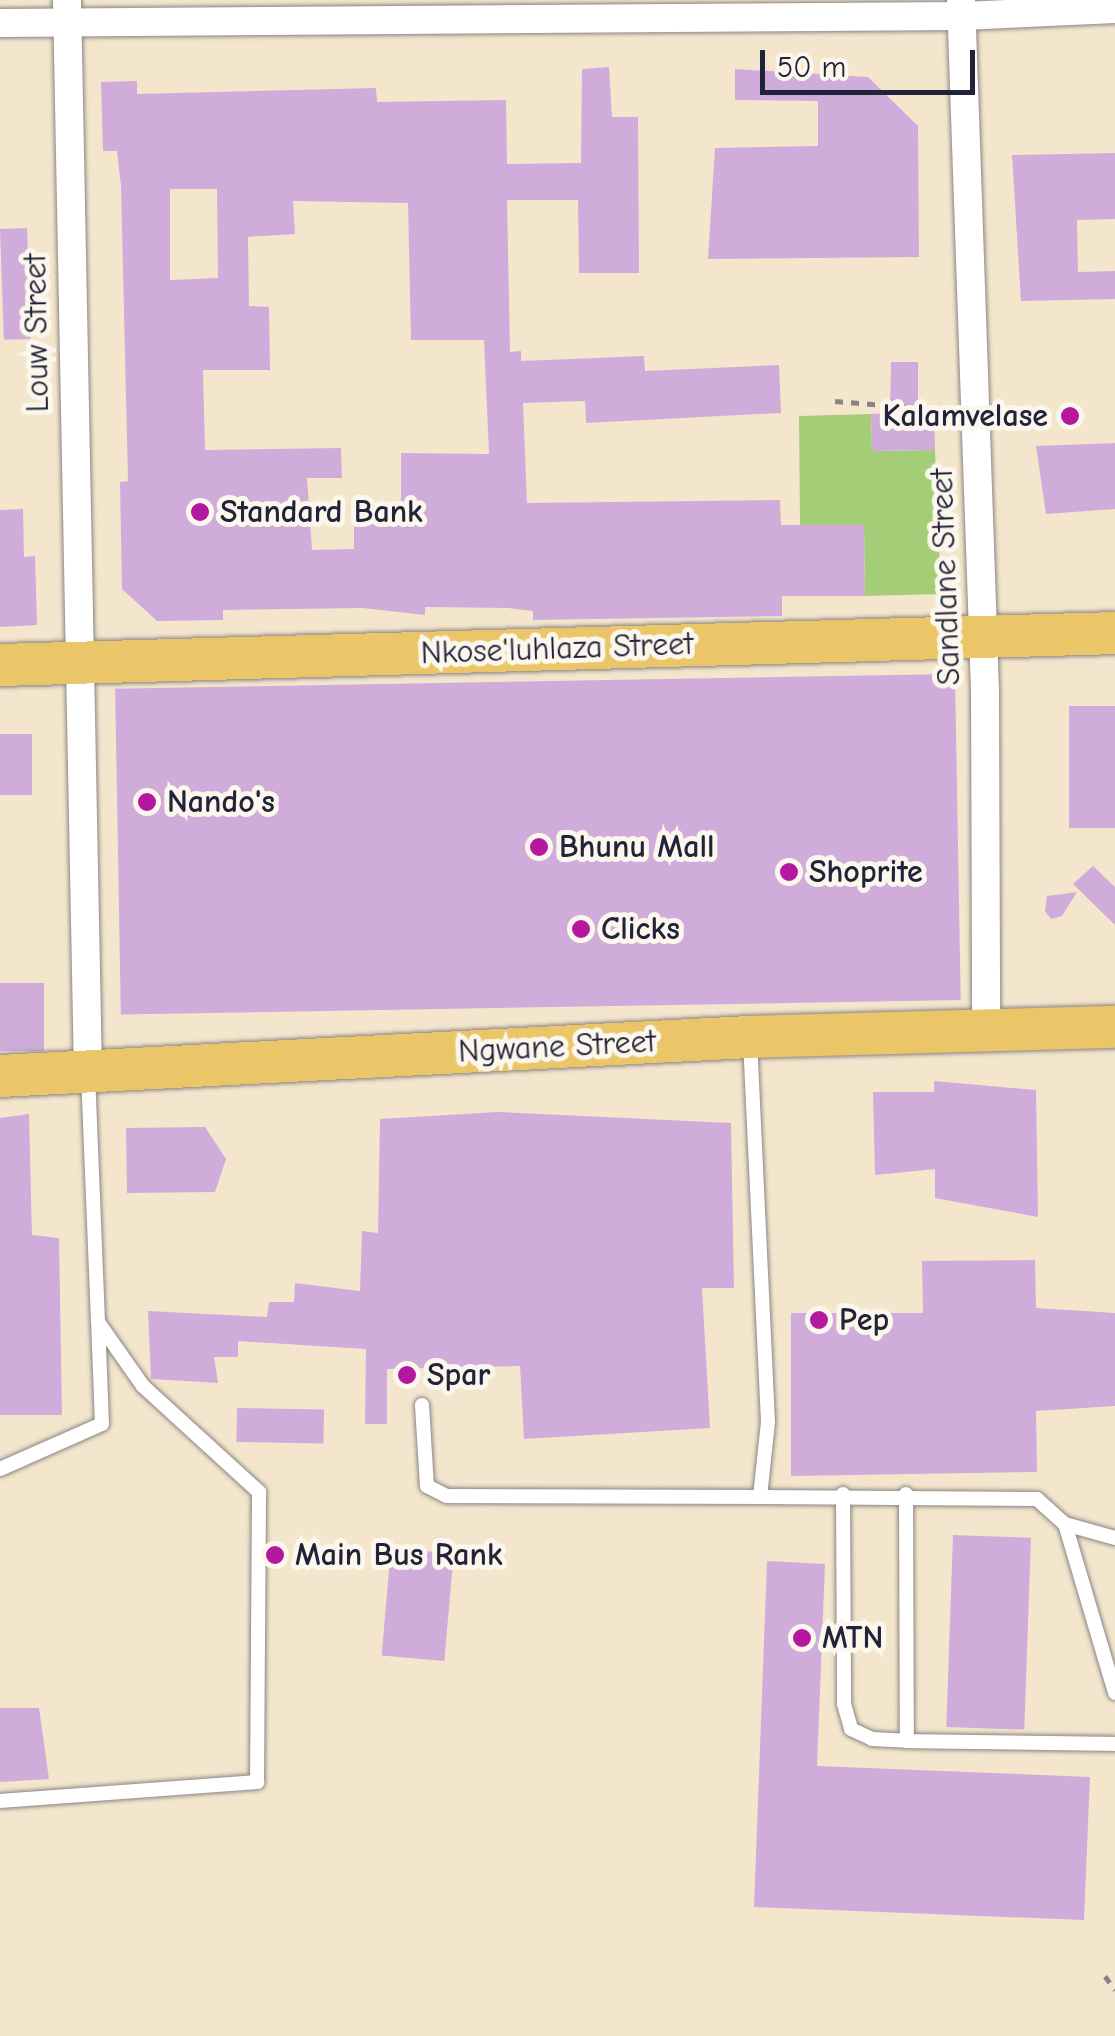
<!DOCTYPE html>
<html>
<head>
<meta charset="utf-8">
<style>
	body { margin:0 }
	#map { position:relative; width:1115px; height:2036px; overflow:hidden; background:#f4e6cd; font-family:"Comic Neue",sans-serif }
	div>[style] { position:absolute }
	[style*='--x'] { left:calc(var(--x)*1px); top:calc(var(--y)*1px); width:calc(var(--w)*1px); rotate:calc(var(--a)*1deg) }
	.green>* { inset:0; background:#a4cd78 }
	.building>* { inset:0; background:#d0acdb; transform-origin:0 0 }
	.path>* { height:5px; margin-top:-2.5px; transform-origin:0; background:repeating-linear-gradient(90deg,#8b8484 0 8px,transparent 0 16px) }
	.roads { filter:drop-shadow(0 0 2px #8b8484) drop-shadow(0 0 2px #8b8484) }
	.service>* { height:14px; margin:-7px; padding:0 7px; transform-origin:7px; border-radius:7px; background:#fff }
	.minor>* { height:28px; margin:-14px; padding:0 14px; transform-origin:14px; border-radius:14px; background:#fff }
	.primary>* { height:42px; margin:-21px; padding:0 21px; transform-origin:21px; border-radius:21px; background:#ebc669 }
	.dots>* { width:28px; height:28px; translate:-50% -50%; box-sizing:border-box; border:5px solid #fbf7ec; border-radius:50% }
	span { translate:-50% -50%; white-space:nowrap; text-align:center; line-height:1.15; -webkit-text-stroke:10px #fbf7ec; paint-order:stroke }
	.street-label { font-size:32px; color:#22223b }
	.poi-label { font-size:32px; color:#22223b; font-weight:700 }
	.right { translate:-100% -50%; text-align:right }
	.left { translate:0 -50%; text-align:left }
	.scale { position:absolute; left:760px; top:50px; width:215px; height:45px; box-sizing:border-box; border:5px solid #22223b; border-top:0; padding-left:12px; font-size:30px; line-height:35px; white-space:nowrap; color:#22223b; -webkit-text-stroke:8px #fbf7ec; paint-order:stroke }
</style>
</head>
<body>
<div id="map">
	<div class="green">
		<i style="clip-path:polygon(871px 414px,872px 451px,935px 450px,941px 594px,865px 596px,864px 525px,800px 525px,799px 416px)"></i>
	</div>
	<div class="building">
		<i style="clip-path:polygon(evenodd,609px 67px,612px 117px,638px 117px,639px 273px,579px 273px,578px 200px,507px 200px,510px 352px,521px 351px,521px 361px,644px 356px,645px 371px,779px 365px,781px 413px,586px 423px,585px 401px,523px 403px,527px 503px,780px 500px,781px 525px,864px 525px,865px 596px,782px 596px,782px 616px,533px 620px,533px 611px,508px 608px,425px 607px,425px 615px,363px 608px,223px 610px,223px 620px,157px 621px,122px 589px,120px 482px,128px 481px,121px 186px,117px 151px,103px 151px,101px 82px,137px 81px,137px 94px,376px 88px,377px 102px,506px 100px,507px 164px,581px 163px,582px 69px,609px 67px,170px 189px,217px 189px,218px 278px,170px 280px,170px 189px,609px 67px,293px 201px,408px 203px,411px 340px,484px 340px,489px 454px,401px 453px,401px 506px,354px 506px,354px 549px,312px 550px,307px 478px,342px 478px,341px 448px,205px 450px,203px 370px,270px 370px,269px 307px,249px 306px,248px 237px,295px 234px,293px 201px)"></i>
		<i style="clip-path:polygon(735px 69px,868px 77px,918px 126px,919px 257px,708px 259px,715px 148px,818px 146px,818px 101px,735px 100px)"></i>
		<i style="clip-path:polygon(1115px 153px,1115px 219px,1077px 220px,1078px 272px,1115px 271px,1115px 299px,1021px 301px,1012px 155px)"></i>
		<i style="left:27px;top:228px;width:111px;height:27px;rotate:88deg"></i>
		<i style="clip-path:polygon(891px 362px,918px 362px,918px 413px,934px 412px,935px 450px,872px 451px,871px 414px,890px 413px)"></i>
		<i style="clip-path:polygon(1115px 443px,1115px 509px,1046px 514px,1036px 446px)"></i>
		<i style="clip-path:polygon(23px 509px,24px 557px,35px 556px,37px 625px,0 627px,0 510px)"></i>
		<i style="left:955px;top:674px;width:326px;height:840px;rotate:89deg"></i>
		<i style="left:1115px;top:706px;width:122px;height:46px;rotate:90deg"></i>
		<i style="left:0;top:734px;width:32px;height:61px"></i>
		<i style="clip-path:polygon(1093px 866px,1115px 887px,1115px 925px,1073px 884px)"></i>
		<i style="clip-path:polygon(1077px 892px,1062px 916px,1051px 919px,1045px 911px,1047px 896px)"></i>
		<i style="left:0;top:983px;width:44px;height:68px"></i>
		<i style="clip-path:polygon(934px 1081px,1036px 1090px,1038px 1217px,935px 1198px,935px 1169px,875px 1175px,873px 1092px,934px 1092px)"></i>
		<i style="clip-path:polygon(498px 1112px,731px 1123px,734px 1288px,702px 1288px,710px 1428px,524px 1439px,520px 1366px,387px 1369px,387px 1424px,365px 1424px,366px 1349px,238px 1341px,238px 1357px,214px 1357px,218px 1383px,151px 1379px,148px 1311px,267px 1317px,269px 1302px,294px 1302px,295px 1283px,360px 1291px,362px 1231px,378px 1233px,380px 1119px)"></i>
		<i style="clip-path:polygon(29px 1114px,32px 1235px,59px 1238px,62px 1415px,0 1415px,0 1118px)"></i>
		<i style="clip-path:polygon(205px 1127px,226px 1159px,215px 1192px,127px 1193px,126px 1128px)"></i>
		<i style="clip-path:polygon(1035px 1260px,1036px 1308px,1115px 1313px,1115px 1406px,1036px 1411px,1037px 1472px,791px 1476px,791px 1313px,923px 1313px,922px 1261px)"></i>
		<i style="left:237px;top:1408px;width:87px;height:34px;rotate:1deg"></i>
		<i style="left:953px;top:1535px;width:78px;height:192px;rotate:2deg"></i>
		<i style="left:391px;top:1548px;width:63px;height:108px;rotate:5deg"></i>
		<i style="clip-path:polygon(767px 1561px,825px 1564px,817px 1766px,1090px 1777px,1084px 1920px,754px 1907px)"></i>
		<i style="clip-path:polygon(0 1708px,39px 1708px,49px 1779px,0 1782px)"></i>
	</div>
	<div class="path">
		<i style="--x:835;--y:401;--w:112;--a:4.6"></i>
		<i style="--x:1105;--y:1976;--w:17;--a:54"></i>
	</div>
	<div class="roads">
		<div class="service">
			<i style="--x:750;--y:1040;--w:382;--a:87.3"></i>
			<i style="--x:768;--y:1422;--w:75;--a:96.1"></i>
			<i style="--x:760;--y:1497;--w:277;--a:0.4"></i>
			<i style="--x:1037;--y:1499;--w:38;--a:42"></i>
			<i style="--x:1065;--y:1524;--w:176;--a:73.5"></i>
			<i style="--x:422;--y:1405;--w:81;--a:86.5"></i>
			<i style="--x:427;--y:1486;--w:22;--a:27"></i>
			<i style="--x:447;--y:1496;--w:313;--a:0.2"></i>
			<i style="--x:0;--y:1469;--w:111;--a:-23.8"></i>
			<i style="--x:102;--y:1424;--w:102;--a:-92.2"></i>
			<i style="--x:843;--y:1494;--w:210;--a:89.7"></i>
			<i style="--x:844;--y:1704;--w:26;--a:74"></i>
			<i style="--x:851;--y:1729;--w:23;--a:25"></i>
			<i style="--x:872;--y:1739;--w:35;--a:3"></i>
			<i style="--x:907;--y:1741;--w:208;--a:0.8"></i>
			<i style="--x:906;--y:1494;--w:247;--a:89.8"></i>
			<i style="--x:1065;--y:1524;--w:52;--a:15.6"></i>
			<i style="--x:0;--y:1801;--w:258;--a:-4.2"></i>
			<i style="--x:257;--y:1782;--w:290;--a:-89.6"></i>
			<i style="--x:259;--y:1492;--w:157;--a:-137.6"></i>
			<i style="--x:143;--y:1386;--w:78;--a:-125.1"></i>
			<i style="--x:98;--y:1322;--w:246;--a:-92.3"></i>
		</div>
		<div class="minor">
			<i style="--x:67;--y:0;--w:1071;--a:88.88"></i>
			<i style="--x:961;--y:0;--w:692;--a:88.01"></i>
			<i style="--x:985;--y:692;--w:339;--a:89.8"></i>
			<i style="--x:0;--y:23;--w:962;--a:-0.42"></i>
			<i style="--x:962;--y:16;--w:153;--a:-2.6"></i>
		</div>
		<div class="primary">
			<i style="--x:0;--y:665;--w:1115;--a:-1.64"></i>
			<i style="--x:0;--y:1076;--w:750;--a:-2.98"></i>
			<i style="--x:749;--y:1037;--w:366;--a:-1.6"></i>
		</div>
	</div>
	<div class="dots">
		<i style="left:1070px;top:416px;background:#b5179e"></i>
		<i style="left:200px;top:512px;background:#b5179e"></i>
		<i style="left:147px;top:802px;background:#b5179e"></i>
		<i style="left:539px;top:847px;background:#b5179e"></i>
		<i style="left:789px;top:872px;background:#b5179e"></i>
		<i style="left:581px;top:929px;background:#b5179e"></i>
		<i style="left:819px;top:1320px;background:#b5179e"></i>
		<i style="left:407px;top:1375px;background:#b5179e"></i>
		<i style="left:275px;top:1555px;background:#b5179e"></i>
		<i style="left:802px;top:1638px;background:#b5179e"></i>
	</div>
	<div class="street-label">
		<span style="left:37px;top:333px;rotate:-91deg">Louw Street</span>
		<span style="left:946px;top:577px;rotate:-92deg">Sandlane Street</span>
		<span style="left:557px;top:649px;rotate:-2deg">Nkose'luhlaza Street</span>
		<span style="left:557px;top:1047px;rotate:-3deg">Ngwane Street</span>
	</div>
	<div class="poi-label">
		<span class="right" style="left:1048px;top:416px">Kalamvelase</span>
		<span class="left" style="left:220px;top:512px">Standard Bank</span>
		<span class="left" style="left:167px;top:802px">Nando's</span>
		<span class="left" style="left:559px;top:847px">Bhunu Mall</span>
		<span class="left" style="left:809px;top:872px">Shoprite</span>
		<span class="left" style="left:601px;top:929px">Clicks</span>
		<span class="left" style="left:839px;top:1320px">Pep</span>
		<span class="left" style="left:427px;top:1375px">Spar</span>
		<span class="left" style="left:295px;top:1555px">Main Bus Rank</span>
		<span class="left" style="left:822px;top:1638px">MTN</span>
	</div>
	<div class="scale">50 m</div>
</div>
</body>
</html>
